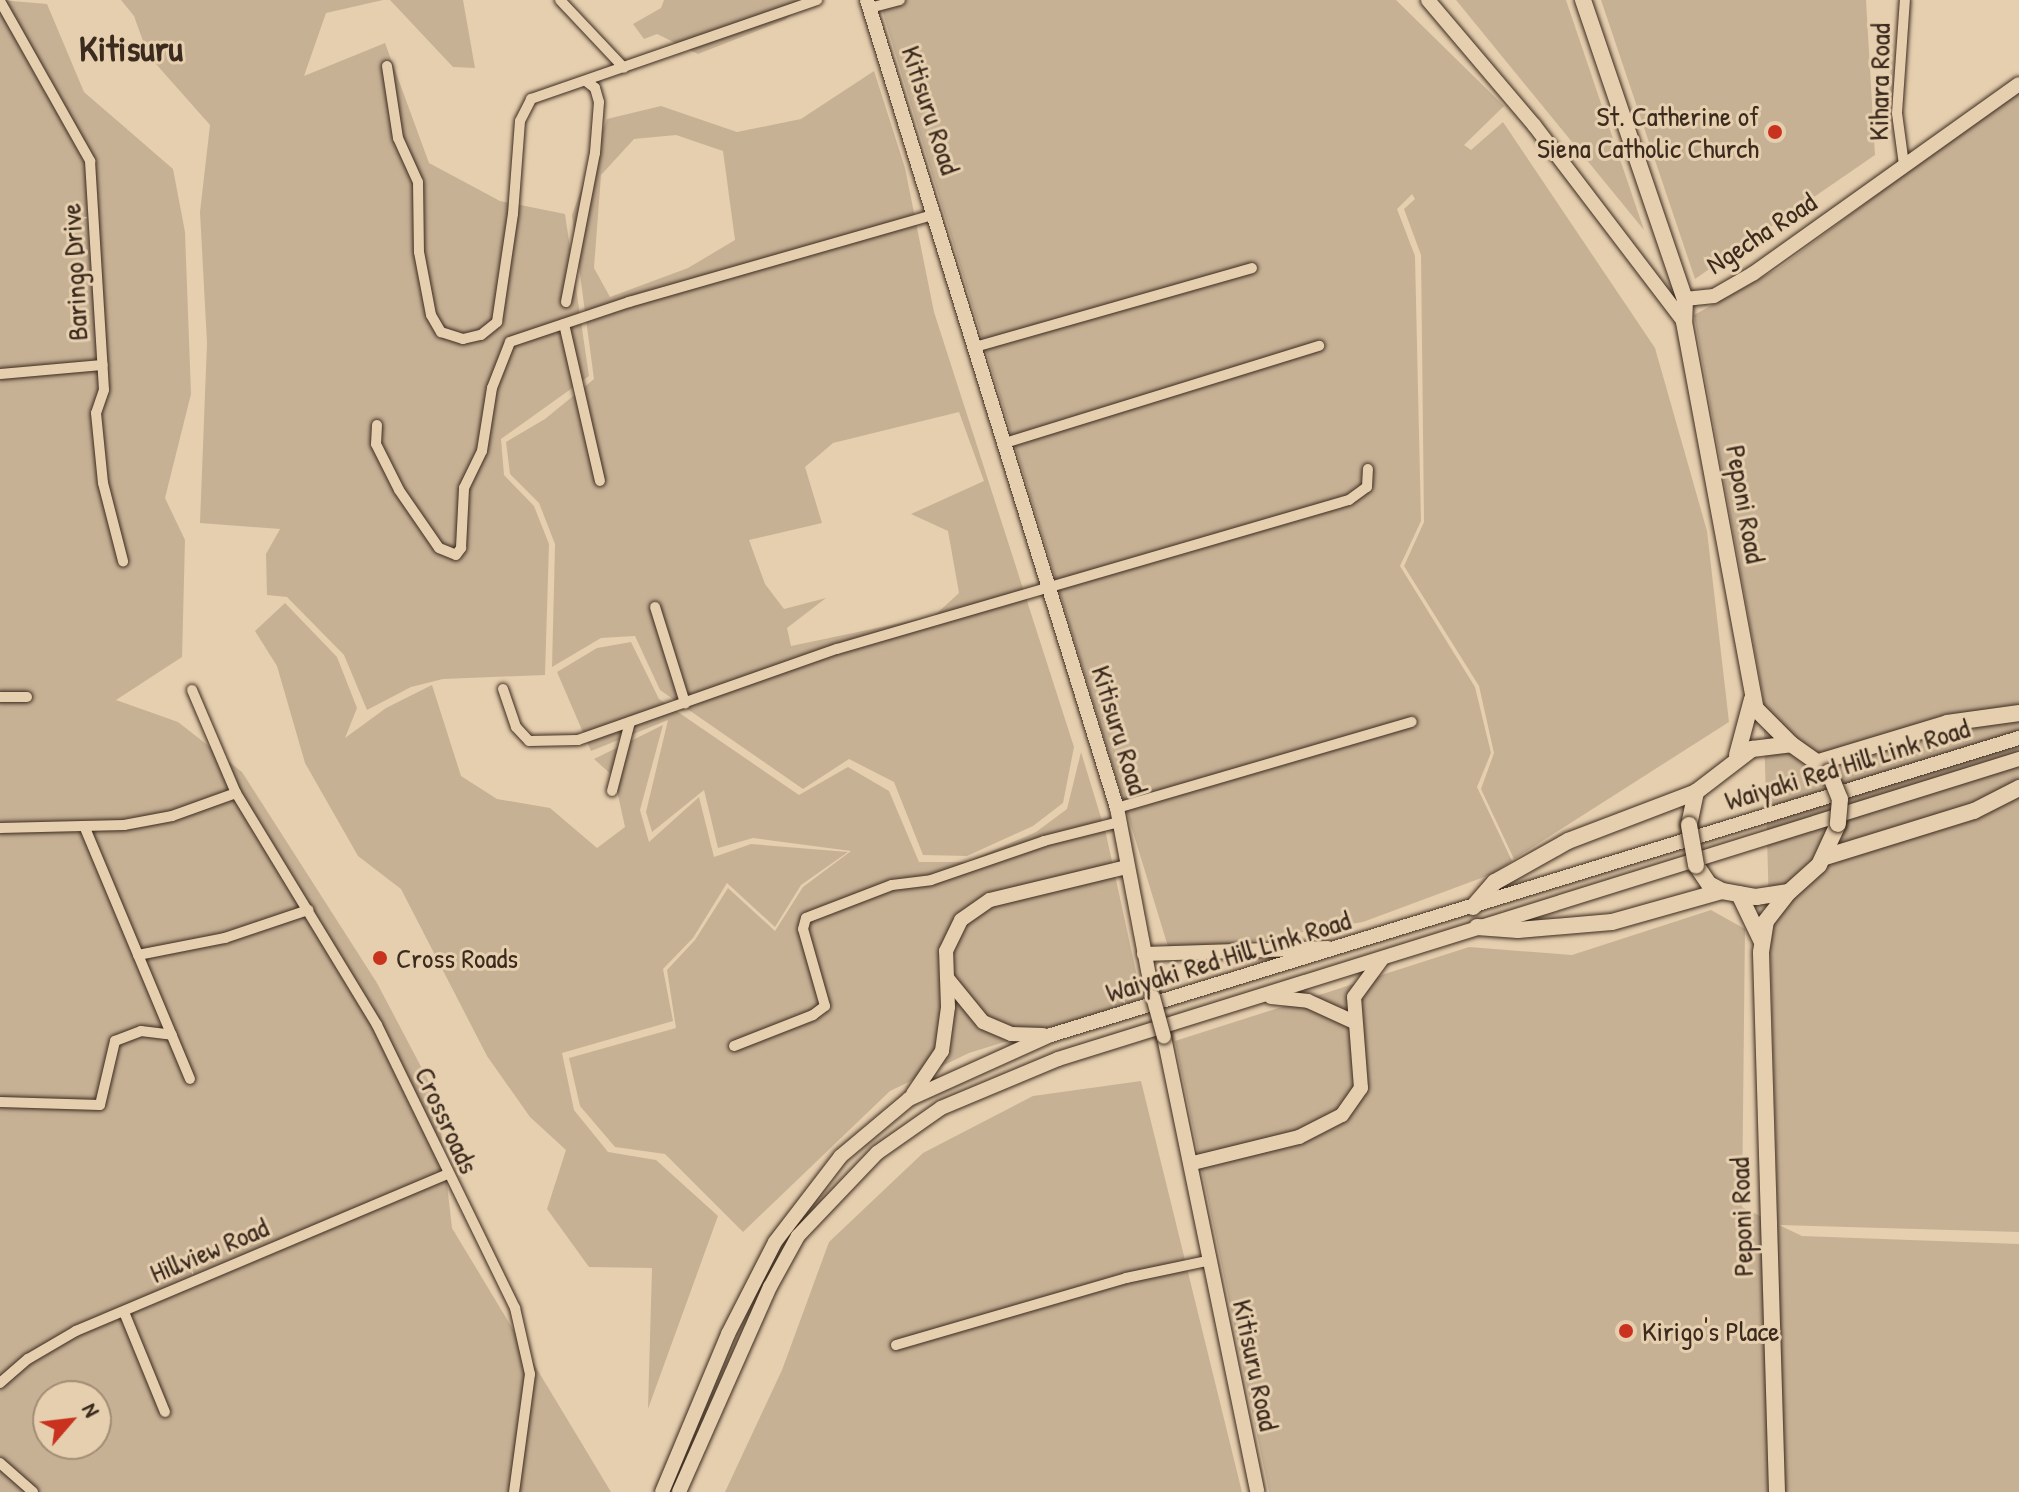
<!DOCTYPE html>
<html>
<head>
<meta charset="utf-8">
<style>
	body { margin:0 }
	#map { position:relative; width:2019px; height:1492px; overflow:hidden; background:#e6cfaf; font-family:"Patrick Hand",sans-serif }
	div>[style] { position:absolute }
	[style*='--x'] { left:calc(var(--x)*1px); top:calc(var(--y)*1px); width:calc(var(--w)*1px); rotate:calc(var(--a)*1deg) }
	.green>* { inset:0; background:#c7b195 }
	.roads { filter:drop-shadow(0 0 2px #3b2a1e) drop-shadow(0 0 2px #3b2a1e) }
	.street>* { height:10px; margin:-5px; padding:0 5px; transform-origin:5px; border-radius:5px; background:#e6cfaf }
	.secondary>* { height:14px; margin:-7px; padding:0 7px; transform-origin:7px; border-radius:7px; background:#e6cfaf }
	.primary>* { height:16px; margin:-8px; padding:0 8px; transform-origin:8px; border-radius:8px; background:#e6cfaf }
	.bridges { filter:drop-shadow(0 0 2px #3b2a1e) drop-shadow(0 0 2px #3b2a1e) }
	.secondary-bridge>* { height:14px; margin:-7px; padding:0 7px; transform-origin:7px; border-radius:7px; background:#e6cfaf }
	.primary-bridge>* { height:16px; margin:-8px; padding:0 8px; transform-origin:8px; border-radius:8px; background:#e6cfaf }
	.dots>* { width:22px; height:22px; translate:-50% -50%; box-sizing:border-box; border:4px solid #e6cfaf; border-radius:50% }
	span { translate:-50% -50%; white-space:nowrap; text-align:center; line-height:1.15; -webkit-text-stroke:6px #e6cfaf; paint-order:stroke }
	.street-label { font-size:28px; color:#3b2a1e }
	.poi-label { font-size:28px; color:#3b2a1e }
	.right { translate:-100% -50%; text-align:right }
	.left { translate:0 -50%; text-align:left }
	.district-label { font-size:36px; color:#3b2a1e; font-weight:700 }
	.north { position:absolute; left:32px; top:1380px; width:80px; height:80px; box-sizing:border-box; background:#e6cfaf; border:2px solid #a28d75; border-radius:50%; rotate:62deg; font-size:22px; font-weight:700; line-height:32px; text-align:center; color:#3b2a1e }
	.north::after { content:''; display:block; margin:auto; width:28px; height:36px; background:#c8321e; clip-path:polygon(50% 0,100% 100%,50% 72%,0 100%) }
</style>
</head>
<body>
<div id="map">
	<div class="green">
		<i style="clip-path:polygon(evenodd,0 0,47px 4px,84px 92px,173px 169px,185px 232px,191px 394px,165px 498px,185px 540px,182px 657px,116px 700px,178px 722px,242px 772px,377px 983px,437px 1097px,452px 1228px,611px 1492px,0 1492px,0 0,48px 1396px,96px 1396px,96px 1444px,48px 1444px,48px 1396px)"></i>
		<i style="clip-path:polygon(121px 0,383px 0,326px 13px,304px 76px,385px 43px,429px 163px,500px 201px,565px 214px,589px 376px,501px 439px,504px 475px,534px 506px,549px 544px,545px 675px,443px 679px,411px 687px,367px 710px,344px 655px,287px 597px,267px 595px,266px 554px,280px 529px,200px 523px,207px 343px,200px 212px,210px 125px,148px 55px,134px 16px)"></i>
		<i style="clip-path:polygon(390px 0,463px 0,475px 68px,453px 67px)"></i>
		<i style="clip-path:polygon(664px 0,809px 0,785px 20px,698px 54px,657px 34px,644px 39px,633px 24px,661px 8px)"></i>
		<i style="clip-path:polygon(879px 0,1396px 0,1504px 106px,1464px 145px,1471px 150px,1503px 122px,1655px 348px,1707px 531px,1729px 722px,1514px 859px,1481px 789px,1494px 753px,1479px 686px,1404px 566px,1424px 522px,1421px 255px,1404px 209px,1415px 199px,1412px 194px,1397px 209px,1415px 256px,1421px 521px,1400px 566px,1475px 687px,1491px 753px,1477px 787px,1512px 861px,1492px 874px,1363px 922px,1239px 943px,1173px 963px)"></i>
		<i style="clip-path:polygon(1456px 0,1566px 0,1644px 230px)"></i>
		<i style="clip-path:polygon(1601px 0,1866px 0,1875px 155px,1695px 279px)"></i>
		<i style="clip-path:polygon(evenodd,874px 71px,905px 168px,934px 312px,1074px 747px,1063px 803px,1033px 826px,967px 856px,923px 855px,894px 782px,849px 759px,803px 789px,660px 690px,635px 636px,601px 638px,552px 667px,555px 544px,539px 503px,510px 474px,506px 442px,545px 419px,594px 379px,572px 215px,607px 119px,661px 106px,737px 132px,801px 119px,874px 71px,676px 135px,723px 151px,735px 240px,688px 268px,610px 297px,594px 268px,601px 175px,634px 139px,676px 135px,874px 71px,959px 412px,984px 481px,911px 514px,948px 531px,959px 593px,934px 616px,791px 646px,787px 628px,826px 598px,784px 609px,765px 584px,749px 540px,822px 523px,805px 467px,833px 443px,959px 412px)"></i>
		<i style="clip-path:polygon(2019px 88px,2019px 1232px,1779px 1225px,1802px 1236px,2019px 1244px,2019px 1492px,1269px 1492px,1175px 1041px,1469px 947px,1572px 955px,1711px 910px,1745px 929px,1742px 1207px,1778px 1225px,1763px 696px,1694px 315px,1779px 268px)"></i>
		<i style="clip-path:polygon(285px 603px,337px 657px,357px 708px,345px 738px,386px 708px,432px 685px,461px 776px,497px 799px,550px 808px,597px 848px,625px 827px,614px 777px,594px 759px,663px 725px,640px 810px,649px 842px,699px 797px,714px 857px,751px 844px,848px 852px,801px 885px,775px 927px,727px 883px,693px 938px,663px 969px,673px 1021px,562px 1053px,574px 1110px,608px 1152px,656px 1160px,718px 1216px,648px 1409px,652px 1268px,589px 1267px,547px 1209px,566px 1150px,530px 1117px,487px 1056px,401px 889px,358px 856px,305px 763px,277px 666px,255px 631px)"></i>
		<i style="clip-path:polygon(631px 642px,659px 699px,799px 795px,848px 767px,889px 791px,919px 862px,967px 862px,1036px 832px,1067px 809px,1081px 752px,1106px 834px,1142px 999px,969px 1053px,890px 1091px,743px 1232px,665px 1154px,615px 1147px,580px 1106px,569px 1058px,676px 1028px,667px 970px,695px 940px,728px 888px,775px 931px,803px 887px,851px 851px,753px 838px,718px 848px,704px 790px,652px 832px,646px 812px,668px 720px,591px 751px,557px 672px,597px 648px)"></i>
		<i style="clip-path:polygon(1141px 1081px,1242px 1492px,725px 1492px,782px 1370px,829px 1242px,923px 1153px,1033px 1096px)"></i>
	</div>
	<div class="roads">
		<div class="street">
			<i style="--x:560;--y:0;--w:93;--a:46.7"></i>
			<i style="--x:0;--y:1;--w:184;--a:60.6"></i>
			<i style="--x:90;--y:161;--w:229;--a:86.5"></i>
			<i style="--x:104;--y:390;--w:24;--a:109"></i>
			<i style="--x:96;--y:413;--w:70;--a:84.3"></i>
			<i style="--x:103;--y:483;--w:81;--a:75.6"></i>
			<i style="--x:870;--y:8;--w:31;--a:-15"></i>
			<i style="--x:387;--y:66;--w:73;--a:81.3"></i>
			<i style="--x:398;--y:138;--w:48;--a:65.6"></i>
			<i style="--x:418;--y:182;--w:70;--a:89.2"></i>
			<i style="--x:419;--y:252;--w:64;--a:79.2"></i>
			<i style="--x:431;--y:315;--w:20;--a:60"></i>
			<i style="--x:441;--y:332;--w:23;--a:18"></i>
			<i style="--x:463;--y:339;--w:18;--a:-13"></i>
			<i style="--x:481;--y:335;--w:21;--a:-39"></i>
			<i style="--x:497;--y:322;--w:109;--a:-81.6"></i>
			<i style="--x:513;--y:214;--w:93;--a:-85.7"></i>
			<i style="--x:520;--y:121;--w:25;--a:-63"></i>
			<i style="--x:531;--y:99;--w:303;--a:-19.1"></i>
			<i style="--x:1904;--y:165;--w:52;--a:-97.7"></i>
			<i style="--x:1897;--y:113;--w:113;--a:-86"></i>
			<i style="--x:566;--y:302;--w:152;--a:-79"></i>
			<i style="--x:595;--y:153;--w:51;--a:-85.5"></i>
			<i style="--x:599;--y:102;--w:15;--a:-106"></i>
			<i style="--x:595;--y:88;--w:11;--a:-142"></i>
			<i style="--x:564;--y:324;--w:161;--a:77.1"></i>
			<i style="--x:975;--y:347;--w:288;--a:-15.9"></i>
			<i style="--x:0;--y:374;--w:103;--a:-5"></i>
			<i style="--x:377;--y:425;--w:19;--a:93"></i>
			<i style="--x:376;--y:444;--w:51;--a:63.4"></i>
			<i style="--x:399;--y:490;--w:70;--a:55.4"></i>
			<i style="--x:439;--y:548;--w:18;--a:22"></i>
			<i style="--x:456;--y:555;--w:9;--a:-54"></i>
			<i style="--x:461;--y:548;--w:60;--a:-87.1"></i>
			<i style="--x:464;--y:488;--w:41;--a:-64.1"></i>
			<i style="--x:482;--y:451;--w:64;--a:-81"></i>
			<i style="--x:492;--y:388;--w:49;--a:-68.6"></i>
			<i style="--x:510;--y:342;--w:126;--a:-18.6"></i>
			<i style="--x:629;--y:302;--w:319;--a:-16"></i>
			<i style="--x:1005;--y:443;--w:329;--a:-17.2"></i>
			<i style="--x:655;--y:607;--w:101;--a:72.6"></i>
			<i style="--x:503;--y:689;--w:40;--a:71.1"></i>
			<i style="--x:516;--y:727;--w:19;--a:47"></i>
			<i style="--x:529;--y:741;--w:49;--a:-1.2"></i>
			<i style="--x:578;--y:740;--w:275;--a:-19.4"></i>
			<i style="--x:837;--y:649;--w:533;--a:-16.23"></i>
			<i style="--x:1349;--y:500;--w:22;--a:-36"></i>
			<i style="--x:1367;--y:487;--w:18;--a:-87"></i>
			<i style="--x:192;--y:690;--w:112;--a:66.9"></i>
			<i style="--x:236;--y:793;--w:271;--a:58.7"></i>
			<i style="--x:377;--y:1025;--w:315;--a:64"></i>
			<i style="--x:515;--y:1308;--w:68;--a:77.2"></i>
			<i style="--x:530;--y:1374;--w:119;--a:97.7"></i>
			<i style="--x:0;--y:697;--w:27;--a:0"></i>
			<i style="--x:612;--y:791;--w:71;--a:-75.4"></i>
			<i style="--x:1117;--y:808;--w:307;--a:-16.3"></i>
			<i style="--x:0;--y:828;--w:124;--a:-1.4"></i>
			<i style="--x:124;--y:825;--w:49;--a:-10.6"></i>
			<i style="--x:172;--y:816;--w:68;--a:-19.8"></i>
			<i style="--x:85;--y:828;--w:272;--a:67.3"></i>
			<i style="--x:138;--y:955;--w:89;--a:-11.1"></i>
			<i style="--x:225;--y:938;--w:88;--a:-18.6"></i>
			<i style="--x:734;--y:1046;--w:85;--a:-21.4"></i>
			<i style="--x:813;--y:1015;--w:15;--a:-37"></i>
			<i style="--x:825;--y:1006;--w:80;--a:-105.9"></i>
			<i style="--x:803;--y:929;--w:11;--a:-75"></i>
			<i style="--x:806;--y:918;--w:92;--a:-21"></i>
			<i style="--x:892;--y:885;--w:39;--a:-7"></i>
			<i style="--x:931;--y:880;--w:120;--a:-19"></i>
			<i style="--x:1044;--y:841;--w:77;--a:-14.2"></i>
			<i style="--x:0;--y:1102;--w:100;--a:1.7"></i>
			<i style="--x:100;--y:1105;--w:66;--a:-76.8"></i>
			<i style="--x:115;--y:1041;--w:28;--a:-21"></i>
			<i style="--x:141;--y:1031;--w:31;--a:7"></i>
			<i style="--x:124;--y:1312;--w:108;--a:67.7"></i>
			<i style="--x:896;--y:1345;--w:240;--a:-16.2"></i>
			<i style="--x:1126;--y:1278;--w:83;--a:-11.9"></i>
			<i style="--x:0;--y:1383;--w:37;--a:-41"></i>
			<i style="--x:28;--y:1359;--w:56;--a:-30.3"></i>
			<i style="--x:76;--y:1331;--w:401;--a:-22.9"></i>
			<i style="--x:0;--y:1463;--w:44;--a:41.3"></i>
		</div>
		<div class="secondary">
			<i style="--x:867;--y:0;--w:846;--a:72.81"></i>
			<i style="--x:1117;--y:808;--w:192;--a:79.2"></i>
			<i style="--x:1428;--y:0;--w:164;--a:49.7"></i>
			<i style="--x:1534;--y:125;--w:248;--a:52.7"></i>
			<i style="--x:1685;--y:299;--w:29;--a:-6"></i>
			<i style="--x:1714;--y:296;--w:46;--a:-29.9"></i>
			<i style="--x:1754;--y:273;--w:325;--a:-35.5"></i>
			<i style="--x:1144;--y:954;--w:184;--a:-1.9"></i>
			<i style="--x:947;--y:978;--w:57;--a:50.7"></i>
			<i style="--x:983;--y:1022;--w:30;--a:23"></i>
			<i style="--x:1011;--y:1034;--w:32;--a:2"></i>
			<i style="--x:1271;--y:997;--w:37;--a:6"></i>
			<i style="--x:1308;--y:1001;--w:51;--a:24.5"></i>
			<i style="--x:1164;--y:1037;--w:464;--a:78.4"></i>
			<i style="--x:913;--y:1094;--w:52;--a:-56"></i>
			<i style="--x:942;--y:1051;--w:44;--a:-82.2"></i>
			<i style="--x:948;--y:1007;--w:56;--a:-92"></i>
			<i style="--x:946;--y:951;--w:34;--a:-64"></i>
			<i style="--x:961;--y:920;--w:35;--a:-35"></i>
			<i style="--x:990;--y:900;--w:140;--a:-13.6"></i>
			<i style="--x:1193;--y:1163;--w:109;--a:-13.8"></i>
			<i style="--x:1299;--y:1137;--w:48;--a:-27.1"></i>
			<i style="--x:1342;--y:1115;--w:33;--a:-55"></i>
			<i style="--x:1361;--y:1088;--w:91;--a:-94.4"></i>
			<i style="--x:1354;--y:997;--w:47;--a:-53.6"></i>
			<i style="--x:662;--y:1492;--w:171;--a:-67.3"></i>
			<i style="--x:728;--y:1334;--w:103;--a:-62.9"></i>
			<i style="--x:775;--y:1242;--w:108;--a:-52.5"></i>
			<i style="--x:841;--y:1156;--w:89;--a:-40"></i>
			<i style="--x:909;--y:1099;--w:156;--a:-24.3"></i>
			<i style="--x:1051;--y:1035;--w:1013;--a:-17.06"></i>
			<i style="--x:679;--y:1492;--w:224;--a:-66.1"></i>
			<i style="--x:770;--y:1287;--w:58;--a:-61.2"></i>
			<i style="--x:798;--y:1236;--w:115;--a:-46.4"></i>
			<i style="--x:877;--y:1153;--w:78;--a:-35.1"></i>
			<i style="--x:941;--y:1108;--w:127;--a:-22.7"></i>
			<i style="--x:1058;--y:1059;--w:1007;--a:-17.34"></i>
		</div>
		<div class="primary">
			<i style="--x:1583;--y:0;--w:316;--a:71.2"></i>
			<i style="--x:1685;--y:299;--w:23;--a:92"></i>
			<i style="--x:1684;--y:322;--w:394;--a:79.5"></i>
			<i style="--x:1756;--y:709;--w:49;--a:45"></i>
			<i style="--x:1737;--y:755;--w:58;--a:-75"></i>
			<i style="--x:1819;--y:762;--w:134;--a:-16.9"></i>
			<i style="--x:1947;--y:723;--w:73;--a:-7.9"></i>
			<i style="--x:1689;--y:825;--w:34;--a:-78"></i>
			<i style="--x:1696;--y:792;--w:71;--a:-37.5"></i>
			<i style="--x:1752;--y:749;--w:39;--a:-7"></i>
			<i style="--x:1791;--y:744;--w:42;--a:35.2"></i>
			<i style="--x:1825;--y:857;--w:156;--a:-17.2"></i>
			<i style="--x:1974;--y:811;--w:51;--a:-27.1"></i>
			<i style="--x:1696;--y:865;--w:23;--a:56"></i>
			<i style="--x:1709;--y:884;--w:15;--a:28"></i>
			<i style="--x:1722;--y:891;--w:35;--a:10"></i>
			<i style="--x:1756;--y:897;--w:33;--a:-9"></i>
			<i style="--x:1789;--y:892;--w:40;--a:-42"></i>
			<i style="--x:1819;--y:865;--w:45;--a:-65.1"></i>
			<i style="--x:1739;--y:894;--w:51;--a:64.4"></i>
			<i style="--x:1473;--y:907;--w:33;--a:-49"></i>
			<i style="--x:1495;--y:882;--w:84;--a:-29.3"></i>
			<i style="--x:1568;--y:841;--w:137;--a:-20.9"></i>
			<i style="--x:1477;--y:927;--w:41;--a:4.2"></i>
			<i style="--x:1518;--y:930;--w:94;--a:-4.9"></i>
			<i style="--x:1612;--y:922;--w:114;--a:-15.7"></i>
			<i style="--x:1777;--y:1492;--w:540;--a:-91.7"></i>
			<i style="--x:1761;--y:952;--w:31;--a:-81"></i>
			<i style="--x:1766;--y:921;--w:37;--a:-52"></i>
		</div>
	</div>
	<div class="bridges">
		<div class="secondary-bridge">
			<i style="--x:1153;--y:997;--w:41;--a:74.6"></i>
		</div>
		<div class="primary-bridge">
			<i style="--x:1829;--y:772;--w:29;--a:68"></i>
			<i style="--x:1840;--y:799;--w:25;--a:95"></i>
			<i style="--x:1689;--y:825;--w:41;--a:80.1"></i>
		</div>
	</div>
	<div class="dots">
		<i style="left:1775px;top:132px;background:#c8321e"></i>
		<i style="left:380px;top:958px;background:#c8321e"></i>
		<i style="left:1626px;top:1331px;background:#c8321e"></i>
	</div>
	<div class="street-label">
		<span style="left:1879px;top:82px;rotate:-89deg">Kihara Road</span>
		<span style="left:931px;top:110px;rotate:72deg">Kitisuru Road</span>
		<span style="left:1761px;top:233px;rotate:-33deg">Ngecha Road</span>
		<span style="left:74px;top:272px;rotate:-93deg">Baringo Drive</span>
		<span style="left:1746px;top:504px;rotate:80deg">Peponi Road</span>
		<span style="left:1120px;top:730px;rotate:73deg">Kitisuru Road</span>
		<span style="left:1847px;top:764px;rotate:-17deg">Waiyaki Red Hill Link Road</span>
		<span style="left:1228px;top:956px;rotate:-17deg">Waiyaki Red Hill Link Road</span>
		<span style="left:447px;top:1120px;rotate:65deg">Crossroads</span>
		<span style="left:1741px;top:1217px;rotate:-92deg">Peponi Road</span>
		<span style="left:209px;top:1250px;rotate:-23deg">Hillview Road</span>
		<span style="left:1256px;top:1365px;rotate:78deg">Kitisuru Road</span>
	</div>
	<div class="poi-label">
		<span class="right" style="left:1759px;top:132px">St. Catherine of<br>Siena Catholic Church</span>
		<span class="left" style="left:396px;top:958px">Cross Roads</span>
		<span class="left" style="left:1642px;top:1331px">Kirigo's Place</span>
	</div>
	<div class="district-label">
		<span style="left:131px;top:48px">Kitisuru</span>
	</div>
	<div class="north">N</div>
</div>
</body>
</html>
